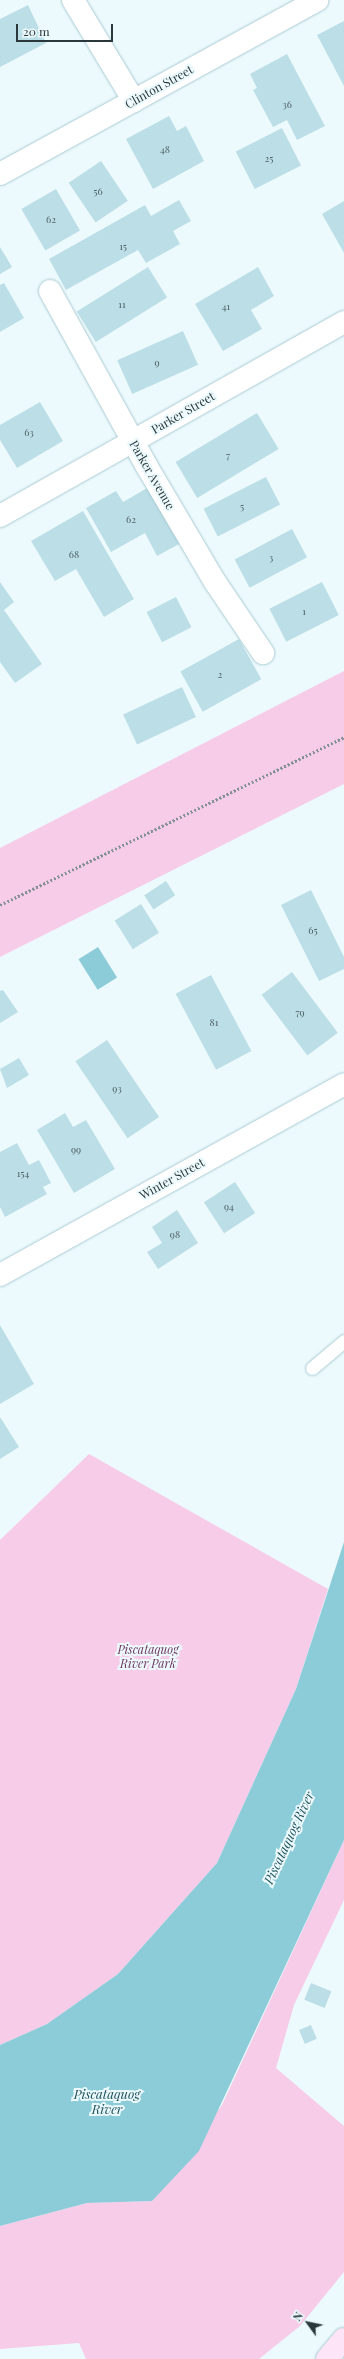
<!DOCTYPE html>
<html>
<head>
<meta charset="utf-8">
<style>
	body { margin:0 }
	#map { position:relative; width:344px; height:2359px; overflow:hidden; background:#edfafd; font-family:"Playfair Display",serif }
	div>[style] { position:absolute }
	[style*='--x'] { left:calc(var(--x)*1px); top:calc(var(--y)*1px); width:calc(var(--w)*1px); rotate:calc(var(--a)*1deg) }
	.green>* { inset:0; background:#f7cce9 }
	.water>* { inset:0; background:#8cccd9; transform-origin:0 0 }
	.building>* { inset:0; background:#bcdee6; transform-origin:0 0 }
	.path>* { height:2.5px; margin-top:-1.25px; transform-origin:0; background:repeating-linear-gradient(90deg,#839194 0 2px,transparent 0 4px) }
	.roads { filter:drop-shadow(0 0 1px #a9cbd3) drop-shadow(0 0 1px #a9cbd3) }
	.lane>* { height:13px; margin:-6.5px; padding:0 6.5px; transform-origin:6.5px; border-radius:6.5px; background:#fff }
	.street>* { height:22px; margin:-11px; padding:0 11px; transform-origin:11px; border-radius:11px; background:#fff }
	.secondary>* { height:22px; margin:-11px; padding:0 11px; transform-origin:11px; border-radius:11px; background:#fee4f7 }
	span { translate:-50% -50%; white-space:nowrap; text-align:center; line-height:1.15; -webkit-text-stroke:4px #edfafd; paint-order:stroke }
	.number-label { font-size:10px; color:#4e6266 }
	.number-label span { -webkit-text-stroke-width:0 }
	.street-label { font-size:12px; color:#2a383b }
	.park-label { font-size:12px; color:#6f3761; font-style:italic }
	.water-label { font-size:13px; color:#1c525c; font-style:italic }
	.north { position:absolute; left:288px; top:2303px; width:40px; height:40px; -webkit-text-stroke:3px #edfafd; paint-order:stroke; rotate:303deg; font-size:11px; font-weight:700; line-height:16px; text-align:center; color:#2a383b }
	.north::after { content:''; display:block; margin:auto; width:14px; height:18px; background:#2a383b; clip-path:polygon(50% 0,100% 100%,50% 72%,0 100%) }
	.scale { position:absolute; left:16px; top:24px; width:97px; height:18px; box-sizing:border-box; border:2px solid #2a383b; border-top:0; padding-left:5px; font-size:12px; line-height:14px; white-space:nowrap; color:#2a383b; -webkit-text-stroke:3px #edfafd; paint-order:stroke }
</style>
</head>
<body>
<div id="map">
	<div class="green">
		<i style="clip-path:polygon(344px 671px,344px 784px,0 957px,0 848px)"></i>
		<i style="clip-path:polygon(89px 1454px,328px 1589px,296px 1689px,217px 1863px,118px 1974px,47px 2024px,0 2045px,0 1540px)"></i>
		<i style="clip-path:polygon(344px 1840px,344px 1900px,294px 2005px,276px 2068px,344px 2126px,344px 2272px,300px 2326px,259px 2359px,86px 2359px,79px 2343px,0 2349px,0 2226px,87px 2203px,152px 2201px,222px 2105px)"></i>
	</div>
	<div class="water">
		<i style="left:98px;top:947px;width:36px;height:23px;rotate:58deg"></i>
		<i style="clip-path:polygon(344px 1542px,344px 1840px,199px 2151px,152px 2201px,87px 2203px,0 2226px,0 2045px,47px 2024px,118px 1974px,217px 1863px,296px 1689px)"></i>
	</div>
	<div class="building">
		<i style="clip-path:polygon(28px 5px,46px 43px,0 67px,0 19px)"></i>
		<i style="clip-path:polygon(344px 21px,344px 86px,317px 35px)"></i>
		<i style="clip-path:polygon(287px 54px,325px 126px,297px 140px,287px 120px,273px 127px,253px 90px,257px 88px,250px 74px)"></i>
		<i style="clip-path:polygon(169px 116px,177px 131px,186px 126px,204px 161px,153px 189px,126px 139px)"></i>
		<i style="left:282px;top:128px;width:42px;height:52px;rotate:63deg"></i>
		<i style="left:101px;top:161px;width:48px;height:39px;rotate:56deg"></i>
		<i style="left:56px;top:189px;width:48px;height:40px;rotate:60deg"></i>
		<i style="clip-path:polygon(179px 200px,191px 221px,173px 231px,180px 244px,146px 263px,138px 250px,66px 290px,49px 259px,145px 205px,151px 216px)"></i>
		<i style="clip-path:polygon(344px 201px,344px 253px,322px 214px)"></i>
		<i style="clip-path:polygon(0 247px,12px 267px,0 274px)"></i>
		<i style="left:148px;top:267px;width:36px;height:84px;rotate:58deg"></i>
		<i style="clip-path:polygon(258px 267px,274px 296px,251px 310px,262px 329px,223px 351px,195px 304px)"></i>
		<i style="clip-path:polygon(4px 283px,24px 318px,0 332px,0 285px)"></i>
		<i style="left:183px;top:331px;width:37px;height:72px;rotate:66deg"></i>
		<i style="clip-path:polygon(40px 402px,63px 441px,17px 468px,0 440px,0 425px)"></i>
		<i style="left:257px;top:413px;width:42px;height:95px;rotate:59deg"></i>
		<i style="left:266px;top:477px;width:31px;height:70px;rotate:63deg"></i>
		<i style="clip-path:polygon(149px 487px,181px 543px,157px 556px,145px 533px,111px 552px,86px 508px,116px 491px,123px 502px)"></i>
		<i style="clip-path:polygon(83px 511px,134px 599px,104px 617px,76px 569px,55px 581px,31px 541px)"></i>
		<i style="left:292px;top:529px;width:32px;height:65px;rotate:62deg"></i>
		<i style="clip-path:polygon(0 582px,14px 602px,4px 610px,42px 664px,15px 683px,0 662px)"></i>
		<i style="left:322px;top:582px;width:37px;height:59px;rotate:63deg"></i>
		<i style="left:176px;top:597px;width:34px;height:33px;rotate:63deg"></i>
		<i style="left:239px;top:639px;width:46px;height:67px;rotate:61deg"></i>
		<i style="left:182px;top:687px;width:33px;height:65px;rotate:65deg"></i>
		<i style="left:166px;top:881px;width:17px;height:26px;rotate:57deg"></i>
		<i style="clip-path:polygon(311px 890px,344px 957px,344px 969px,319px 981px,281px 905px)"></i>
		<i style="left:141px;top:904px;width:34px;height:31px;rotate:58deg"></i>
		<i style="left:292px;top:972px;width:76px;height:38px;rotate:53deg"></i>
		<i style="left:211px;top:975px;width:86px;height:40px;rotate:62deg"></i>
		<i style="clip-path:polygon(3px 990px,18px 1012px,0 1023px,0 991px)"></i>
		<i style="left:107px;top:1040px;width:93px;height:38px;rotate:56deg"></i>
		<i style="clip-path:polygon(19px 1058px,29px 1075px,7px 1088px,0 1069px)"></i>
		<i style="clip-path:polygon(65px 1113px,73px 1127px,86px 1120px,115px 1169px,74px 1193px,37px 1130px)"></i>
		<i style="clip-path:polygon(17px 1143px,29px 1165px,39px 1160px,51px 1183px,43px 1187px,47px 1194px,5px 1217px,0 1207px,0 1152px)"></i>
		<i style="left:235px;top:1182px;width:37px;height:37px;rotate:57deg"></i>
		<i style="clip-path:polygon(177px 1210px,198px 1243px,158px 1269px,147px 1252px,162px 1243px,152px 1227px)"></i>
		<i style="clip-path:polygon(0 1325px,34px 1384px,0 1404px)"></i>
		<i style="clip-path:polygon(0 1417px,19px 1447px,0 1459px)"></i>
		<i style="left:311px;top:1983px;width:22px;height:18px;rotate:22deg"></i>
		<i style="left:311px;top:2025px;width:15px;height:13px;rotate:67deg"></i>
	</div>
	<div class="path">
		<i style="--x:0;--y:905;--w:383;--a:-26"></i>
	</div>
	<div class="roads">
		<div class="lane">
			<i style="--x:312;--y:1368;--w:42;--a:-40.2"></i>
		</div>
		<div class="street">
			<i style="--x:73;--y:0;--w:118;--a:58.9"></i>
			<i style="--x:0;--y:174;--w:362;--a:-28.7"></i>
			<i style="--x:50;--y:291;--w:199;--a:61.1"></i>
			<i style="--x:146;--y:465;--w:136;--a:59.5"></i>
			<i style="--x:215;--y:582;--w:86;--a:55.9"></i>
			<i style="--x:0;--y:516;--w:395;--a:-29.4"></i>
			<i style="--x:0;--y:1275;--w:393;--a:-29"></i>
		</div>
		<div class="secondary">
			<i style="--x:327;--y:2359;--w:26;--a:-50"></i>
		</div>
	</div>
	<div class="number-label">
		<span style="left:287px;top:105px">36</span>
		<span style="left:165px;top:150px">48</span>
		<span style="left:269px;top:159px">25</span>
		<span style="left:98px;top:192px">56</span>
		<span style="left:51px;top:220px">62</span>
		<span style="left:123px;top:247px">15</span>
		<span style="left:122px;top:305px">11</span>
		<span style="left:226px;top:307px">41</span>
		<span style="left:157px;top:363px">9</span>
		<span style="left:29px;top:433px">63</span>
		<span style="left:228px;top:456px">7</span>
		<span style="left:242px;top:507px">5</span>
		<span style="left:131px;top:520px">62</span>
		<span style="left:74px;top:555px">68</span>
		<span style="left:271px;top:558px">3</span>
		<span style="left:304px;top:612px">1</span>
		<span style="left:220px;top:675px">2</span>
		<span style="left:313px;top:931px">65</span>
		<span style="left:300px;top:1013px">79</span>
		<span style="left:214px;top:1023px">81</span>
		<span style="left:117px;top:1089px">93</span>
		<span style="left:76px;top:1150px">99</span>
		<span style="left:23px;top:1174px">154</span>
		<span style="left:229px;top:1207px">94</span>
		<span style="left:175px;top:1235px">98</span>
	</div>
	<div class="street-label">
		<span style="left:159px;top:87px;rotate:-29deg">Clinton Street</span>
		<span style="left:183px;top:413px;rotate:-30deg">Parker Street</span>
		<span style="left:152px;top:475px;rotate:60deg">Parker Avenue</span>
		<span style="left:172px;top:1179px;rotate:-29deg">Winter Street</span>
	</div>
	<div class="park-label">
		<span style="left:148px;top:1657px">Piscataquog<br>River Park</span>
	</div>
	<div class="water-label">
		<span style="left:289px;top:1838px;rotate:-65deg">Piscataquog River</span>
		<span style="left:107px;top:2102px">Piscataquog<br>River</span>
	</div>
	<div class="north">N</div>
	<div class="scale">20 m</div>
</div>
</body>
</html>
